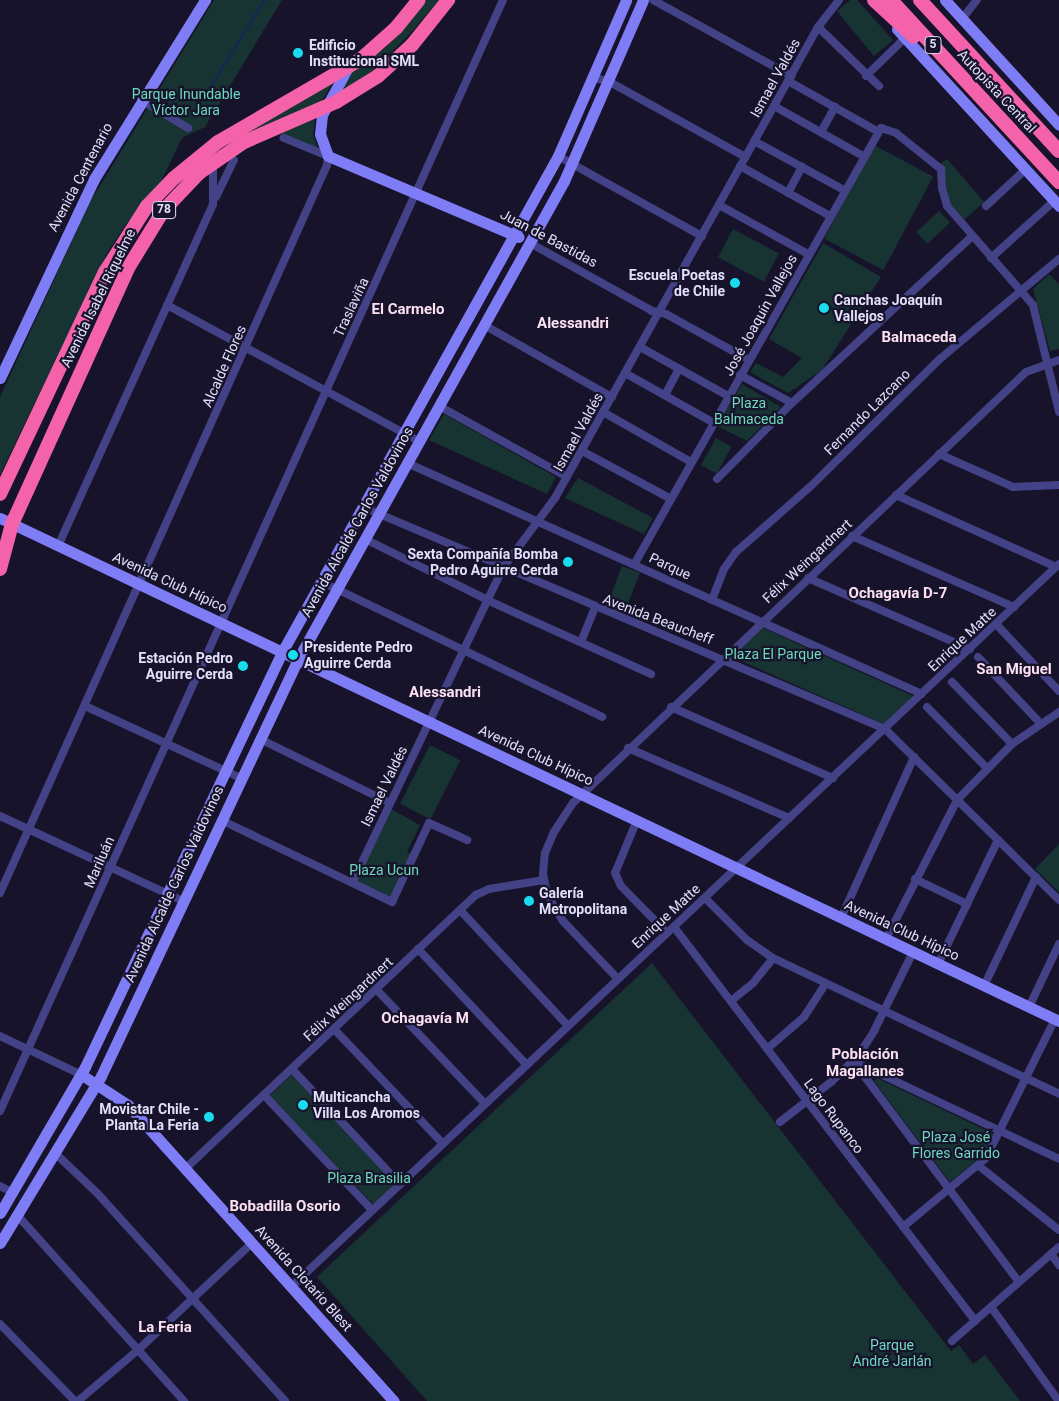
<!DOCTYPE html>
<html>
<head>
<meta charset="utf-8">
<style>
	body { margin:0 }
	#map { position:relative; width:1059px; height:1401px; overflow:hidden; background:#17132b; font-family:Roboto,sans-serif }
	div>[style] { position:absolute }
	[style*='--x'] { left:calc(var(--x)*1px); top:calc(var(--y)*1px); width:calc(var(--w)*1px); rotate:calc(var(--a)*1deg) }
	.green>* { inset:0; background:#173433; transform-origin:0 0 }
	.stream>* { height:2.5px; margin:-1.25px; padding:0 1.25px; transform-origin:1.25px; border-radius:1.25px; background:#132a4f }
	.street>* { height:8px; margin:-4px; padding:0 4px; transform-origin:4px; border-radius:4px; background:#444286 }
	.secondary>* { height:11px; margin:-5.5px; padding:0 5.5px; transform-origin:5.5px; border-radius:5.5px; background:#7f7df6 }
	.highway>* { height:14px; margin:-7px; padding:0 7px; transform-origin:7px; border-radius:7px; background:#f463aa }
	.dots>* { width:14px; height:14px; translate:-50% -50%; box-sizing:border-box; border:2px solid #17132b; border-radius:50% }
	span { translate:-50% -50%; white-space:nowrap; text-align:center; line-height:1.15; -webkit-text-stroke:4.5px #17132b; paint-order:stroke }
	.shield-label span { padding:1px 4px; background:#17132b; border:1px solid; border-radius:4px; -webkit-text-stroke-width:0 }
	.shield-label { font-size:12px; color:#e2dffd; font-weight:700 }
	.poi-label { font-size:14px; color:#e2dffd; font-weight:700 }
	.left { translate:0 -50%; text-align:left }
	.right { translate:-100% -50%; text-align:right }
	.street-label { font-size:14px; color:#e2dffd }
	.park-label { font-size:14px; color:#6ed9be }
	.neighbourhood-label { font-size:15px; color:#fde1f3; font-weight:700 }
</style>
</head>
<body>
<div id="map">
	<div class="green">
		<i style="clip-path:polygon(214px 0,282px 0,205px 127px,182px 138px,158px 188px,126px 224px,106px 255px,0 475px,0 397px,90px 202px)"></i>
		<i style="clip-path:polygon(427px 0,439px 0,409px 35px,370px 73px,342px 92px,349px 74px,386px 47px)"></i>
		<i style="clip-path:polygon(850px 0,857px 0,893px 40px,874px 56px,837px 11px)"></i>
		<i style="clip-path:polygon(333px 83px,320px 103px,258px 128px,222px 147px)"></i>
		<i style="clip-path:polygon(311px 119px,315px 121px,313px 134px,318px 149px,277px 132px)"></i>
		<i style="left:874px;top:145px;width:67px;height:106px;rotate:28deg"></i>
		<i style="clip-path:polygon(947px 159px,984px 202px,964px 220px,945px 198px,940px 164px)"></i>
		<i style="left:939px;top:211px;width:16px;height:31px;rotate:47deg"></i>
		<i style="left:733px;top:229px;width:52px;height:32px;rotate:28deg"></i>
		<i style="clip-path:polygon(823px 243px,881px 277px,822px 370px,788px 393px,750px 372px,756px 363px,783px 377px,802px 358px,769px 339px)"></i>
		<i style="clip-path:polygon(1049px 274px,1059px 284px,1059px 349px,1050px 351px,1033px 289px)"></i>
		<i style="clip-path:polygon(742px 384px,781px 407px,747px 441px,717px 426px)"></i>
		<i style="clip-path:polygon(444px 414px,556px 477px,547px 494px,429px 440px)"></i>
		<i style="left:716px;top:438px;width:18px;height:31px;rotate:29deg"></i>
		<i style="clip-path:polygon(578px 478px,653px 518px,644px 534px,565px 498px)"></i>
		<i style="left:622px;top:566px;width:19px;height:43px;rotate:21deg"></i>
		<i style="clip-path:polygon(763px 628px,913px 696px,884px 724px,730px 656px)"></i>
		<i style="left:430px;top:745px;width:34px;height:66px;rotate:27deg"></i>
		<i style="clip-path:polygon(391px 809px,420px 825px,407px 852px,413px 855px,392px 899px,356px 882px)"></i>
		<i style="clip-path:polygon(1059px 844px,1059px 892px,1035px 869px)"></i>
		<i style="clip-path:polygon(652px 963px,951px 1351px,959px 1345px,973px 1364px,985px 1355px,1020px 1401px,427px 1401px,317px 1277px)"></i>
		<i style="left:292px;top:1074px;width:151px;height:32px;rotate:46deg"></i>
		<i style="clip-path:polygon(877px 1078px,994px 1134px,984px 1154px,950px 1182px,874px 1081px)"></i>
	</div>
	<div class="stream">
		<i style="--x:203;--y:98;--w:115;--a:-58.1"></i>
	</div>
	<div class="street">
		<i style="--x:653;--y:0;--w:158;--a:28.8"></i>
		<i style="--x:962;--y:19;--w:24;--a:-52"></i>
		<i style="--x:818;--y:27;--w:85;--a:44"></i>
		<i style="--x:866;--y:76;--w:54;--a:-44.3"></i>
		<i style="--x:594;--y:78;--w:14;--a:12"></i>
		<i style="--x:608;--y:81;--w:157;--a:29"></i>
		<i style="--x:788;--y:81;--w:102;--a:29.3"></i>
		<i style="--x:141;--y:100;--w:55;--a:30.8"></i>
		<i style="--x:774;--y:106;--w:102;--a:29.3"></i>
		<i style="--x:821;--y:132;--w:29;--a:-61"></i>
		<i style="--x:754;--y:141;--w:102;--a:28.6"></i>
		<i style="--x:558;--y:156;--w:165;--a:29.1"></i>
		<i style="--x:740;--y:166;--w:103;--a:29.1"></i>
		<i style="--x:788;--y:193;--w:30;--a:-62"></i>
		<i style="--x:216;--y:197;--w:41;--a:-64.1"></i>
		<i style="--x:719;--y:205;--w:102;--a:28.8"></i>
		<i style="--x:986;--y:206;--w:54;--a:-42.8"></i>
		<i style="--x:530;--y:243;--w:140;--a:29.1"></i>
		<i style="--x:652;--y:311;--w:14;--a:12"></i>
		<i style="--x:666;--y:314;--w:95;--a:29"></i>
		<i style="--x:991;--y:258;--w:85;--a:-42.1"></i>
		<i style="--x:167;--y:305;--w:286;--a:28.4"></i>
		<i style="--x:484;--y:325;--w:147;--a:29.4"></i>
		<i style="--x:640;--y:347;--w:101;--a:29.1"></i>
		<i style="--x:625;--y:373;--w:102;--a:29.3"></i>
		<i style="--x:740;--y:375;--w:59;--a:28.3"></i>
		<i style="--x:665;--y:395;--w:30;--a:-62"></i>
		<i style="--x:439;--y:406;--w:146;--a:29"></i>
		<i style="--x:603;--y:412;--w:101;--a:29.6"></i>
		<i style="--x:582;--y:451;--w:101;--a:28.3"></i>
		<i style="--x:939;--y:454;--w:81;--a:24"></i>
		<i style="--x:1013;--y:487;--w:46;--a:-2.5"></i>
		<i style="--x:407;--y:463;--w:564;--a:24.16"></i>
		<i style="--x:717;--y:479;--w:107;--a:-45.4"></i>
		<i style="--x:792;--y:403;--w:244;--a:-42.8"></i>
		<i style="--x:896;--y:495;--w:175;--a:24.2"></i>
		<i style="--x:363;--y:507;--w:567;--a:23.04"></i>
		<i style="--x:885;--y:729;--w:244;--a:44.5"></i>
		<i style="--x:852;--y:536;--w:177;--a:23.7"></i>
		<i style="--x:365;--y:539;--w:148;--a:26.4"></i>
		<i style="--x:498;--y:605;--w:168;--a:24.3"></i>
		<i style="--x:58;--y:546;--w:375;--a:-65.6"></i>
		<i style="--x:213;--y:204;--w:41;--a:-90"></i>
		<i style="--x:635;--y:563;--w:500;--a:-60.5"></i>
		<i style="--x:881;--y:128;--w:16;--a:18"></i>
		<i style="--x:896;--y:133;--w:58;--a:38.7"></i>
		<i style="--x:941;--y:169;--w:19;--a:87"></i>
		<i style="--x:942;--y:188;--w:19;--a:74"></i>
		<i style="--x:947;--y:206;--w:131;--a:49"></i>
		<i style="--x:1033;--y:305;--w:110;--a:76.3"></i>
		<i style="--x:808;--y:578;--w:177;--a:23.7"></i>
		<i style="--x:322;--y:582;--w:311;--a:25.7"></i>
		<i style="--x:712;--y:600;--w:33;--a:-69"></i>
		<i style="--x:724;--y:569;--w:21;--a:-55"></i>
		<i style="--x:736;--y:552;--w:101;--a:-41.4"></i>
		<i style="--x:812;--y:485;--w:181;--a:-44.6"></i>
		<i style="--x:941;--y:358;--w:154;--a:-40"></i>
		<i style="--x:996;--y:624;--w:92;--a:46.8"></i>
		<i style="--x:581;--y:642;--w:38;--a:-68"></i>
		<i style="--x:978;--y:657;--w:91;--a:46.8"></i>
		<i style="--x:952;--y:682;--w:86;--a:45.9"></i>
		<i style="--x:85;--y:706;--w:172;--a:24.8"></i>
		<i style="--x:671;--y:707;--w:177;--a:23.7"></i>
		<i style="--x:927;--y:707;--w:84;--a:45.5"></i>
		<i style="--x:260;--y:739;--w:145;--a:26.2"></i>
		<i style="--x:628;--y:748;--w:176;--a:23.5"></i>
		<i style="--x:0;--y:816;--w:202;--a:24.9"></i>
		<i style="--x:221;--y:820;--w:190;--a:25.6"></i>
		<i style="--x:392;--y:902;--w:87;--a:-64.9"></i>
		<i style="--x:429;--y:823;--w:42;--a:24.1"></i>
		<i style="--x:637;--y:820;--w:57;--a:112.5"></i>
		<i style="--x:615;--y:873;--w:14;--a:65"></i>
		<i style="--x:621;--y:886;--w:66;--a:45.6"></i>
		<i style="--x:915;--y:879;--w:58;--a:25.7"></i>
		<i style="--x:353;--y:881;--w:347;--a:-64.4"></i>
		<i style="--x:503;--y:568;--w:87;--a:-53.4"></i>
		<i style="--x:555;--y:498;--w:539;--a:-60.82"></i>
		<i style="--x:818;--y:27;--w:34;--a:-52"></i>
		<i style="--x:0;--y:893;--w:798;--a:-65.81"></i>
		<i style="--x:327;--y:165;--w:9;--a:-84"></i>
		<i style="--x:328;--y:156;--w:48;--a:-157.8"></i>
		<i style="--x:705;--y:898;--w:59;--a:45"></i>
		<i style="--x:747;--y:940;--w:32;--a:35"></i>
		<i style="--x:773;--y:958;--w:317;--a:25.4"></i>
		<i style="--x:460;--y:910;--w:158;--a:47"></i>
		<i style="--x:841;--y:918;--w:177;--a:-65.6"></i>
		<i style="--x:674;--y:927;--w:496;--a:52.6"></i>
		<i style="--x:886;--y:939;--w:156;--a:-62.9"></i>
		<i style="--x:957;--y:800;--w:78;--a:-45.5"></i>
		<i style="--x:1012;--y:744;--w:57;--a:-34.2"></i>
		<i style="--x:418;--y:949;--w:159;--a:46.8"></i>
		<i style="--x:938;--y:964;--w:138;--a:-64.2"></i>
		<i style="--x:618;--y:979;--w:80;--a:-133.5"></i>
		<i style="--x:563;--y:921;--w:31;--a:-121"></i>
		<i style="--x:547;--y:894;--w:20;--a:-101"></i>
		<i style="--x:543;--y:874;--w:21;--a:-85"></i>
		<i style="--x:545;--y:853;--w:23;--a:-67"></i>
		<i style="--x:554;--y:832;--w:35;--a:-57"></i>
		<i style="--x:573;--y:803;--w:625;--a:-43.57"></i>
		<i style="--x:1026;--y:372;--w:35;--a:-20"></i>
		<i style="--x:984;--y:986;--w:121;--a:-64.5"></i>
		<i style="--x:376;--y:989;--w:158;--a:46.5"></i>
		<i style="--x:731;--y:1001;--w:28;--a:-39"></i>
		<i style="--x:753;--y:983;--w:32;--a:-51"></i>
		<i style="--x:1029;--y:1007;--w:70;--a:-64.5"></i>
		<i style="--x:334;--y:1029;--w:158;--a:46.5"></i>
		<i style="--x:0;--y:1036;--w:91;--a:25.4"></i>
		<i style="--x:767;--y:1049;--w:49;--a:-40.9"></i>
		<i style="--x:804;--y:1017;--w:40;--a:-57.1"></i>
		<i style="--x:853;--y:1061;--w:276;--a:53.1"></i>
		<i style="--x:855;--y:1062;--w:226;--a:25.4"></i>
		<i style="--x:292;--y:1069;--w:158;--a:46.8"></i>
		<i style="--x:264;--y:1095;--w:158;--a:46.8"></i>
		<i style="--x:0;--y:1111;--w:1220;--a:-65.64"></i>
		<i style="--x:780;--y:1122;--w:65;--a:-38.1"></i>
		<i style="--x:831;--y:1082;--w:37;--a:-44"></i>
		<i style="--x:858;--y:1056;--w:30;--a:-57"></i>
		<i style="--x:874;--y:1031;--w:88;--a:-63.7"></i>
		<i style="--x:55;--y:1153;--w:59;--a:43.6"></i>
		<i style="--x:98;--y:1194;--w:279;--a:47.9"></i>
		<i style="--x:979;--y:1166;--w:102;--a:38.7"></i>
		<i style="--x:185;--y:1169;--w:400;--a:-43.3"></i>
		<i style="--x:476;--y:895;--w:14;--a:-25"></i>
		<i style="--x:489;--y:889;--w:56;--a:-9.3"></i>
		<i style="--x:0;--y:1186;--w:13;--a:27"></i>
		<i style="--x:18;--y:1216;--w:249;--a:48.1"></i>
		<i style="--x:903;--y:1227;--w:108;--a:-39.7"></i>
		<i style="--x:986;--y:1158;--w:155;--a:-63.6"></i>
		<i style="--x:1051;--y:1254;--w:14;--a:54"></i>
		<i style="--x:291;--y:1287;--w:1055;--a:-43.27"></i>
		<i style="--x:991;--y:1307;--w:115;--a:54.2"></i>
		<i style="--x:0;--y:1324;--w:107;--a:45.8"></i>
		<i style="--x:952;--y:1341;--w:142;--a:-41.3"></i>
		<i style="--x:78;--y:1401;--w:79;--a:-40.4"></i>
		<i style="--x:138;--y:1350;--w:156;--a:-43.2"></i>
	</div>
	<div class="secondary">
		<i style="--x:945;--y:0;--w:169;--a:47.6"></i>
		<i style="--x:897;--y:29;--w:240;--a:47.5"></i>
		<i style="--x:347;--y:69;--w:52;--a:118.5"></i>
		<i style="--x:322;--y:115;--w:19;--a:96"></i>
		<i style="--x:320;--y:134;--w:23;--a:70"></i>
		<i style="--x:328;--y:156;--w:207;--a:23"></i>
		<i style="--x:0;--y:378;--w:220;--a:-64.7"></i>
		<i style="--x:94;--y:179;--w:211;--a:-58.2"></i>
		<i style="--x:0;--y:518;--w:1172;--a:25.41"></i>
		<i style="--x:82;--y:1075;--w:55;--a:33.1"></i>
		<i style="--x:128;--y:1105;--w:398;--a:48.1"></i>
		<i style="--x:0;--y:1213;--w:169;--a:-59.8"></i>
		<i style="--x:85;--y:1067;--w:459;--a:-64.6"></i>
		<i style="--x:282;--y:652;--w:568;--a:-60.91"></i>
		<i style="--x:558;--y:156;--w:170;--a:-66.4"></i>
		<i style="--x:0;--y:1243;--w:195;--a:-58.8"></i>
		<i style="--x:101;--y:1076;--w:461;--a:-64.7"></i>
		<i style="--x:298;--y:659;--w:547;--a:-60.9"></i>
		<i style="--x:564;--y:181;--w:197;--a:-66.4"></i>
	</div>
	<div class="highway">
		<i style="--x:874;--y:0;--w:54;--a:42.8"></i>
		<i style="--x:891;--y:0;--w:248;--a:47.3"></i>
		<i style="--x:920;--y:0;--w:205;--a:47.4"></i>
		<i style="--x:0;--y:494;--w:246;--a:-64.7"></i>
		<i style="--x:105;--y:272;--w:78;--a:-57.5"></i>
		<i style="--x:147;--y:206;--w:39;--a:-46"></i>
		<i style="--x:174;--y:178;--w:57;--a:-39.3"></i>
		<i style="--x:218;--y:142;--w:165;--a:-30.1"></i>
		<i style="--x:361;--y:59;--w:47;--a:-41.5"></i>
		<i style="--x:396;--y:28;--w:36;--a:-51"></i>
		<i style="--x:0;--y:569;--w:47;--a:-75.1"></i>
		<i style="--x:12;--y:524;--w:281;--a:-65.6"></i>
		<i style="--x:128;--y:268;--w:67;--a:-58.4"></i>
		<i style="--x:163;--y:211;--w:52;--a:-46.5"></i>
		<i style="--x:199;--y:173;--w:55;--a:-34.6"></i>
		<i style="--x:244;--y:142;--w:100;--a:-23.5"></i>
		<i style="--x:336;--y:102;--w:49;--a:-31.8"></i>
		<i style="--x:378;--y:76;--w:46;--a:-42.4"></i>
		<i style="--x:412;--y:45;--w:58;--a:-51.3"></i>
	</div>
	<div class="dots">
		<i style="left:298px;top:53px;background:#19dcef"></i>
		<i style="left:735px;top:283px;background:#19dcef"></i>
		<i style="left:824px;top:308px;background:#19dcef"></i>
		<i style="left:568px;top:562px;background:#19dcef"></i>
		<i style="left:293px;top:655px;background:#19dcef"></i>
		<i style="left:243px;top:666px;background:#19dcef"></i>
		<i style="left:529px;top:901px;background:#19dcef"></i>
		<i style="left:303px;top:1105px;background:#19dcef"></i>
		<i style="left:209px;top:1117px;background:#19dcef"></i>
	</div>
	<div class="shield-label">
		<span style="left:933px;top:45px">5</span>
		<span style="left:164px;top:210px">78</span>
	</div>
	<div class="poi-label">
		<span class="left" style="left:309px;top:53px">Edificio<br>Institucional SML</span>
		<span class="right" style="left:725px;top:283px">Escuela Poetas<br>de Chile</span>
		<span class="left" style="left:834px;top:308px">Canchas Joaquín<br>Vallejos</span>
		<span class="right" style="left:558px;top:562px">Sexta Compañía Bomba<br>Pedro Aguirre Cerda</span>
		<span class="left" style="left:304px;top:655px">Presidente Pedro<br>Aguirre Cerda</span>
		<span class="right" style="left:233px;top:666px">Estación Pedro<br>Aguirre Cerda</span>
		<span class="left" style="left:539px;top:901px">Galería<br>Metropolitana</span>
		<span class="left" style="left:313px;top:1105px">Multicancha<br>Villa Los Aromos</span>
		<span class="right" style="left:199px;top:1117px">Movistar Chile -<br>Planta La Feria</span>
	</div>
	<div class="street-label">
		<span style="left:775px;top:78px;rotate:-61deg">Ismael Valdés</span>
		<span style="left:997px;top:91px;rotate:47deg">Autopista Central</span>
		<span style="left:80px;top:177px;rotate:-62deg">Avenida Centenario</span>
		<span style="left:549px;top:238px;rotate:28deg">Juan de Bastidas</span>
		<span style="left:98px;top:298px;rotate:-64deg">Avenida Isabel Riquelme</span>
		<span style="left:351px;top:307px;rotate:-65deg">Traslaviña</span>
		<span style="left:760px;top:315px;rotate:-61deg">José Joaquín Vallejos</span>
		<span style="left:224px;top:366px;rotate:-66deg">Alcalde Flores</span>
		<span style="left:867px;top:412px;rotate:-45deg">Fernando Lazcano</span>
		<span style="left:578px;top:432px;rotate:-61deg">Ismael Valdés</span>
		<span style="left:357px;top:522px;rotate:-61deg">Avenida Alcalde Carlos Valdovinos</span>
		<span style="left:807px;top:561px;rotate:-43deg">Félix Weingardnert</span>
		<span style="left:670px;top:566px;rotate:25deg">Parque</span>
		<span style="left:170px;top:582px;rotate:25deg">Avenida Club Hípico</span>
		<span style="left:658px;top:619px;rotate:21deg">Avenida Beaucheff</span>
		<span style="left:962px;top:639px;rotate:-43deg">Enrique Matte</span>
		<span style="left:536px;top:755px;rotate:25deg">Avenida Club Hípico</span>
		<span style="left:384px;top:786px;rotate:-64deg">Ismael Valdés</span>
		<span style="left:99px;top:862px;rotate:-66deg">Mariluán</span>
		<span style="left:174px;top:884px;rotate:-65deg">Avenida Alcalde Carlos Valdovinos</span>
		<span style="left:666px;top:916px;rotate:-43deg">Enrique Matte</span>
		<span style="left:902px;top:930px;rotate:25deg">Avenida Club Hípico</span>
		<span style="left:348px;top:999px;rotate:-43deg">Félix Weingardnert</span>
		<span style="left:834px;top:1116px;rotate:53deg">Lago Rupanco</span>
		<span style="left:304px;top:1278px;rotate:48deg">Avenida Clotario Blest</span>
	</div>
	<div class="park-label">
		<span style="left:186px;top:102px">Parque Inundable<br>Víctor Jara</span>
		<span style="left:749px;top:411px">Plaza<br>Balmaceda</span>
		<span style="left:773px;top:654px">Plaza El Parque</span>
		<span style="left:384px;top:870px">Plaza Ucun</span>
		<span style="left:956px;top:1145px">Plaza José<br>Flores Garrido</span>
		<span style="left:369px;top:1178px">Plaza Brasilia</span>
		<span style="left:892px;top:1353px">Parque<br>André Jarlán</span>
	</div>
	<div class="neighbourhood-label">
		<span style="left:408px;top:310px">El Carmelo</span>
		<span style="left:573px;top:324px">Alessandri</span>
		<span style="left:919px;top:338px">Balmaceda</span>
		<span style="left:898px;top:594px">Ochagavía D-7</span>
		<span style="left:1014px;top:670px">San Miguel</span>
		<span style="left:445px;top:693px">Alessandri</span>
		<span style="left:425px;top:1019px">Ochagavía M</span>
		<span style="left:865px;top:1063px">Población<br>Magallanes</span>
		<span style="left:285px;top:1207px">Bobadilla Osorio</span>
		<span style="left:165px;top:1328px">La Feria</span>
	</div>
</div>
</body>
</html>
